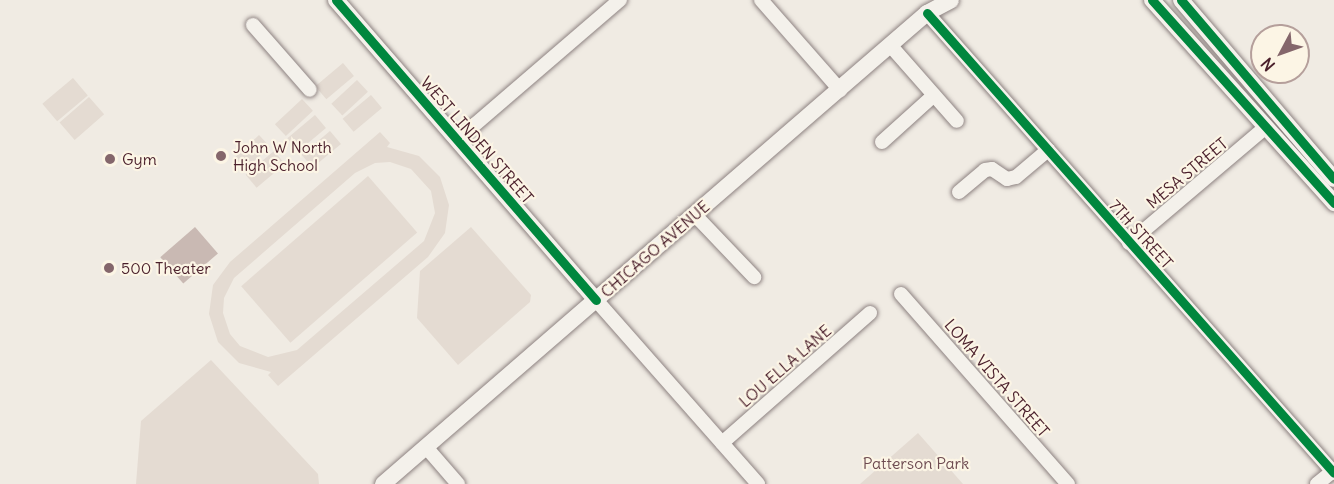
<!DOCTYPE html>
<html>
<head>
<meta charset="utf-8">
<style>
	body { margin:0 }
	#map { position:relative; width:1334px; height:484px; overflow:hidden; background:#f0ebe3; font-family:Delius,sans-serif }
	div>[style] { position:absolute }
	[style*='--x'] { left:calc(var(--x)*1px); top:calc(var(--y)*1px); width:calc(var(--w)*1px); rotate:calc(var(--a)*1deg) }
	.green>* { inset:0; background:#e4dbd2; transform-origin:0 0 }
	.water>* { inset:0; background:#c9b9b3; transform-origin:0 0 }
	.roads { filter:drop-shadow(0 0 2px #8d8281) drop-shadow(0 0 2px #8d8281) }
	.minor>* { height:14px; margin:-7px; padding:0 7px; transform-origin:7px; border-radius:7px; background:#f4f1eb }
	.major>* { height:16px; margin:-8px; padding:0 8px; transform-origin:8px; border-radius:8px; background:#f4f1eb }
	.cycleway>* { height:9px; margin:-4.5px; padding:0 4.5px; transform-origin:4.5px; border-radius:4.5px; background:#00873e }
	.dots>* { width:16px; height:16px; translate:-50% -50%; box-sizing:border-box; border:3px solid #fcf5e5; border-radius:50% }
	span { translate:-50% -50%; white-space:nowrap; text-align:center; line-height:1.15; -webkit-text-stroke:4.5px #fcf5e5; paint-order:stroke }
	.street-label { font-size:16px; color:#4a1f2b }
	.poi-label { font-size:16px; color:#4a1f2b }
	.left { translate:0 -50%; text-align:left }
	.park-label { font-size:16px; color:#6e4b51 }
	.north { position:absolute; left:1250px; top:24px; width:60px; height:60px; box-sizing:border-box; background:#fcf5e5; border:2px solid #b59f9b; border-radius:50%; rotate:229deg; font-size:16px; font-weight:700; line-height:24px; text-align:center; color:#4a1f2b }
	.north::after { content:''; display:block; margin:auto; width:21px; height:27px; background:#84666b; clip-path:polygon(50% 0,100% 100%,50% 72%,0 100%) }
</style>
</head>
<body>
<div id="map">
	<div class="green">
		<i style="left:343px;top:63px;width:17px;height:36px;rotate:50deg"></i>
		<i style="left:73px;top:78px;width:23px;height:40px;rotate:50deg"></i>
		<i style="left:357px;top:80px;width:16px;height:35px;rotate:47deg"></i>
		<i style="left:371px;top:95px;width:17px;height:37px;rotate:50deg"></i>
		<i style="left:89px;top:97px;width:23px;height:39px;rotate:49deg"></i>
		<i style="left:302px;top:99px;width:16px;height:37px;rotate:47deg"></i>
		<i style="left:315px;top:115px;width:17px;height:36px;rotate:50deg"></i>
		<i style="left:330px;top:131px;width:17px;height:37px;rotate:50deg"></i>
		<i style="clip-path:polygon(evenodd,380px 132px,390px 143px,387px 147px,419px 156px,440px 177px,449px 205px,445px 233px,428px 257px,278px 386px,268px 375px,271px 372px,239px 363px,218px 342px,209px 314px,213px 285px,230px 262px,380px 132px,390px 162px,411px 169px,431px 191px,435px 213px,424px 241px,297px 350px,268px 357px,240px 346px,230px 334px,223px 313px,224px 298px,234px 278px,355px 173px,375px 163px,390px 162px)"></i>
		<i style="left:259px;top:135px;width:16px;height:35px;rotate:47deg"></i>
		<i style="left:274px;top:151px;width:17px;height:37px;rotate:50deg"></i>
		<i style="left:368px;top:176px;width:75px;height:168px;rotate:49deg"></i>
		<i style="clip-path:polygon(471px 227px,531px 295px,530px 302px,458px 365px,417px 318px,420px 271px)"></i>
		<i style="clip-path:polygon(211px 360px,318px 474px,319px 484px,136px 484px,141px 421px)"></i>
		<i style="clip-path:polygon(918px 433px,963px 484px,860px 484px)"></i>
	</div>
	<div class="water">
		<i style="left:195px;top:227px;width:35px;height:46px;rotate:49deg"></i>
	</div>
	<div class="roads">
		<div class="minor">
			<i style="--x:761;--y:0;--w:120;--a:48.7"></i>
			<i style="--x:927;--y:13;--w:614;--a:48.5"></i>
			<i style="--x:253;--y:25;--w:86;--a:48.8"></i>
			<i style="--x:890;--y:45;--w:101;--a:48.6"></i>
			<i style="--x:457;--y:140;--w:215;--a:-40.7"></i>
			<i style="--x:882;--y:142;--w:70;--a:-42.1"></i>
			<i style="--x:959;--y:192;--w:34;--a:-40"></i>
			<i style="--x:985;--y:170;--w:7;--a:-8"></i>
			<i style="--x:992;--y:169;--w:18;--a:34"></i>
			<i style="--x:1007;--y:179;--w:9;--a:-13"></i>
			<i style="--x:1016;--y:177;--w:42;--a:-40.2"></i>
			<i style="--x:695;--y:215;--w:86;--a:46.4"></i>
			<i style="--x:1129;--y:243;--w:180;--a:-40.3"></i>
			<i style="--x:901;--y:294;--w:253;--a:48.7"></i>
			<i style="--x:596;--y:300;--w:245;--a:48.6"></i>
			<i style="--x:722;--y:443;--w:197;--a:-41.3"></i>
			<i style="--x:426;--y:447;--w:49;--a:49.1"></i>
			<i style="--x:1317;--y:484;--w:22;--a:-39"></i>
		</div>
		<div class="major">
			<i style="--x:336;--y:0;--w:397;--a:49.1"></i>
			<i style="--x:1152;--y:0;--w:273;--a:48.1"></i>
			<i style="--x:1181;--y:0;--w:235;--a:49.5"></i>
			<i style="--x:383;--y:484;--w:720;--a:-40.89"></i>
			<i style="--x:927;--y:13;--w:27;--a:-28"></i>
		</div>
	</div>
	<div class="cycleway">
		<i style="--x:336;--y:0;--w:397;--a:49.1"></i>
		<i style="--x:1152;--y:0;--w:273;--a:48.1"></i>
		<i style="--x:1181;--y:0;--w:235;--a:49.5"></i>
		<i style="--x:927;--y:13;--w:614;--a:48.5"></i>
	</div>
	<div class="dots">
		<i style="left:221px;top:156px;background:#84666b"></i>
		<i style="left:110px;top:159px;background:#84666b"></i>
		<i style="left:109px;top:268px;background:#84666b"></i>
	</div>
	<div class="street-label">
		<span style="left:477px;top:140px;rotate:49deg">WEST LINDEN STREET</span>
		<span style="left:1187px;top:173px;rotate:-40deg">MESA STREET</span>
		<span style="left:1141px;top:234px;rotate:48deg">7TH STREET</span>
		<span style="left:655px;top:249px;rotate:-41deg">CHICAGO AVENUE</span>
		<span style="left:785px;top:366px;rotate:-41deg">LOU ELLA LANE</span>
		<span style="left:997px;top:378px;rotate:49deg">LOMA VISTA STREET</span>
	</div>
	<div class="poi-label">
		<span class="left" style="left:233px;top:156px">John W North<br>High School</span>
		<span class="left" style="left:122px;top:159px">Gym</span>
		<span class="left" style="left:121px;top:268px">500 Theater</span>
	</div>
	<div class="park-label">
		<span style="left:916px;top:463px">Patterson Park</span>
	</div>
	<div class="north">N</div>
</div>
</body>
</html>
